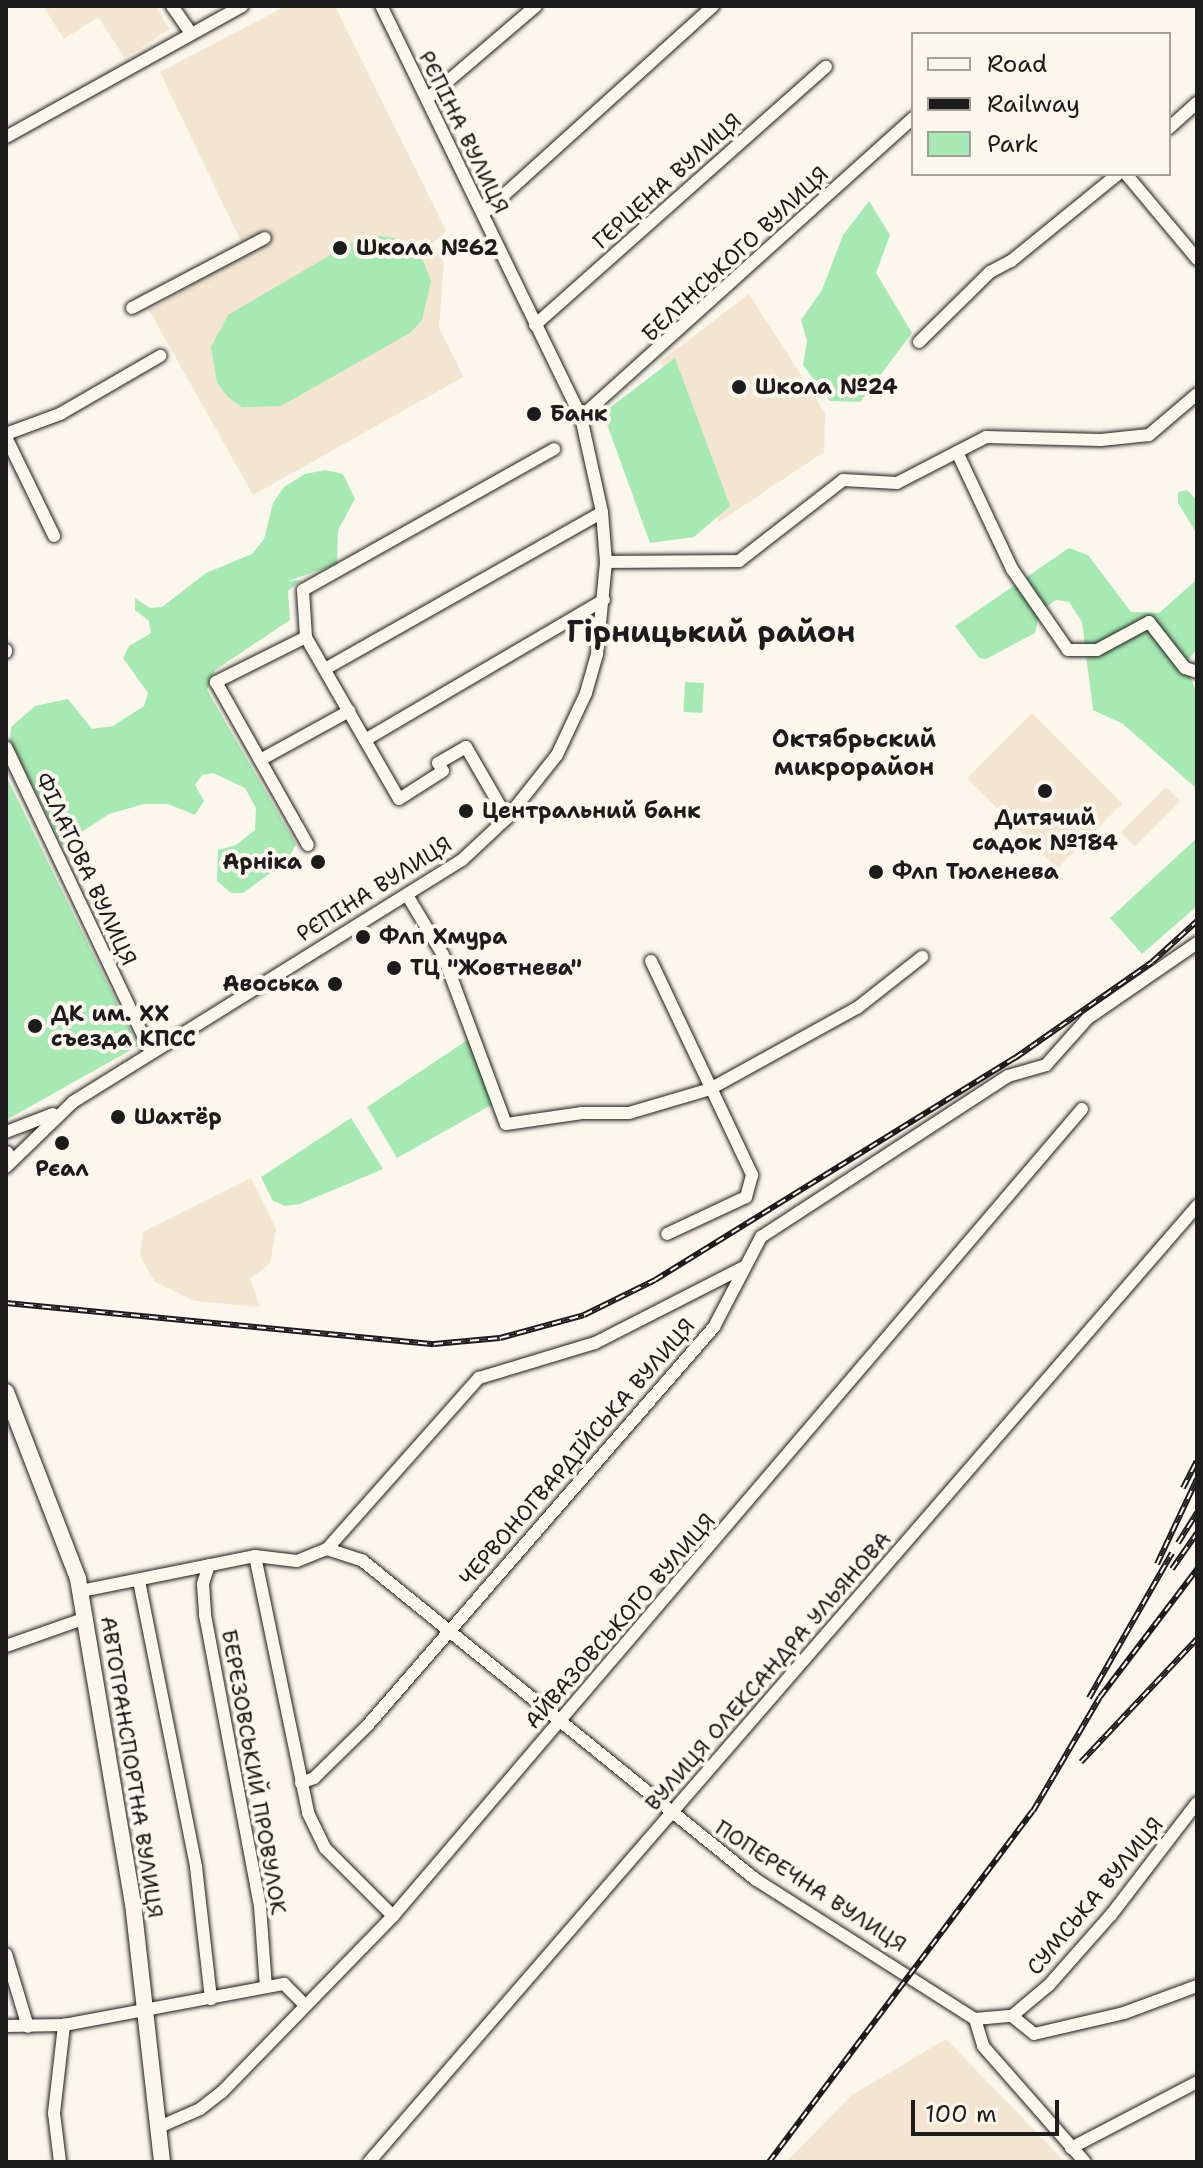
<!DOCTYPE html>
<html>
<head>
<meta charset="utf-8">
<style>
	body { margin:0 }
	#map { position:relative; width:1203px; height:2168px; overflow:hidden; background:#fbf7ec; font-family:"Shantell Sans",sans-serif }
	div>[style] { position:absolute }
	[style*='--x'] { left:calc(var(--x)*1px); top:calc(var(--y)*1px); width:calc(var(--w)*1px); rotate:calc(var(--a)*1deg) }
	.built>* { inset:0; background:#f3e5d0; transform-origin:0 0 }
	.green>* { inset:0; background:#a6e9b3; transform-origin:0 0 }
	.roads { filter:drop-shadow(0 0 2px #1c1c1c) drop-shadow(0 0 2px #1c1c1c) }
	.minor>* { height:12px; margin:-6px; padding:0 6px; transform-origin:6px; border-radius:6px; background:#fbf7ec }
	.major>* { height:16px; margin:-8px; padding:0 8px; transform-origin:8px; border-radius:8px; background:#fbf7ec }
	.rail>* { height:6px; margin-top:-3px; transform-origin:0; background:repeating-linear-gradient(90deg,#fbf7ec 0 9px,#1c1c1c 0 18px); box-sizing:border-box; border-block:2px solid #1c1c1c }
	.dots>* { width:22px; height:22px; translate:-50% -50%; box-sizing:border-box; border:4px solid #fbf7ec; border-radius:50% }
	span { translate:-50% -50%; white-space:nowrap; text-align:center; line-height:1.15; -webkit-text-stroke:8px #fbf7ec; paint-order:stroke }
	.street-label { font-size:22px; color:#1c1c1c }
	.poi-label { font-size:22px; color:#1c1c1c; font-weight:700 }
	.left { translate:0 -50%; text-align:left }
	.right { translate:-100% -50%; text-align:right }
	.neighbourhood-label { font-size:24px; color:#1c1c1c; font-weight:700 }
	.district-label { font-size:30px; color:#1c1c1c; font-weight:700 }
	.frame { position:absolute; inset:0; border:8px solid #1c1c1c; pointer-events:none }
	.legend { position:absolute; left:911px; top:32px; width:260px; height:144px; box-sizing:border-box; background:#fbf7ec; border:2px solid #a29f99; margin:0; padding:10px 14px; list-style:none; font-size:24px; color:#1c1c1c }
	.legend li { display:flex; align-items:center; gap:16px; height:40px }
	.legend b { width:40px; border:2px solid #a29f99 }
	.scale { position:absolute; left:911px; top:2100px; width:148px; height:36px; box-sizing:border-box; border:4px solid #1c1c1c; border-top:0; padding-left:10px; font-size:24px; line-height:28px; white-space:nowrap; color:#1c1c1c; -webkit-text-stroke:6px #fbf7ec; paint-order:stroke }
</style>
</head>
<body>
<div id="map">
	<div class="built">
		<i style="clip-path:polygon(43px 6px,155px 6px,170px 29px,125px 58px,98px 17px,64px 39px)"></i>
		<i style="clip-path:polygon(286px 6px,335px 6px,446px 231px,433px 243px,444px 262px,439px 327px,463px 377px,253px 495px,149px 310px,246px 252px,160px 72px)"></i>
		<i style="clip-path:polygon(749px 294px,825px 413px,824px 452px,719px 522px,661px 361px)"></i>
		<i style="left:1032px;top:713px;width:128px;height:92px;rotate:45deg"></i>
		<i style="left:1166px;top:787px;width:20px;height:64px;rotate:45deg"></i>
		<i style="clip-path:polygon(251px 1178px,276px 1229px,270px 1263px,250px 1279px,260px 1307px,195px 1301px,155px 1282px,140px 1256px,143px 1232px)"></i>
		<i style="clip-path:polygon(946px 2039px,1065px 2162px,786px 2162px,852px 2095px)"></i>
	</div>
	<div class="green">
		<i style="clip-path:polygon(869px 201px,890px 235px,876px 273px,912px 333px,860px 402px,830px 401px,803px 365px,807px 341px,801px 320px,822px 290px,843px 235px)"></i>
		<i style="clip-path:polygon(374px 235px,394px 238px,423px 261px,431px 281px,422px 320px,410px 333px,281px 406px,242px 407px,228px 397px,217px 383px,211px 347px,228px 315px,356px 240px)"></i>
		<i style="clip-path:polygon(675px 358px,730px 506px,694px 537px,650px 543px,603px 413px)"></i>
		<i style="clip-path:polygon(325px 470px,343px 474px,355px 499px,338px 530px,337px 564px,288px 581px,301px 580px,288px 591px,290px 620px,215px 670px,207px 690px,296px 844px,288px 860px,243px 893px,231px 893px,217px 881px,218px 850px,236px 845px,255px 830px,256px 808px,245px 788px,213px 773px,202px 775px,195px 785px,204px 801px,195px 815px,168px 804px,144px 804px,109px 814px,62px 845px,10px 740px,11px 727px,35px 706px,68px 699px,92px 729px,113px 726px,144px 706px,148px 693px,123px 658px,129px 646px,151px 633px,149px 621px,135px 610px,135px 598px,150px 608px,162px 607px,206px 573px,252px 554px,264px 539px,273px 503px,284px 487px,305px 474px)"></i>
		<i style="clip-path:polygon(1187px 490px,1197px 500px,1197px 534px,1178px 503px,1178px 492px)"></i>
		<i style="clip-path:polygon(1069px 548px,1088px 555px,1131px 612px,1159px 613px,1194px 582px,1197px 566px,1197px 649px,1185px 664px,1197px 693px,1197px 789px,1123px 724px,1093px 710px,1082px 622px,1069px 602px,1056px 600px,1040px 611px,1035px 633px,986px 659px,979px 658px,955px 626px)"></i>
		<i style="left:685px;top:682px;width:19px;height:30px;rotate:3deg"></i>
		<i style="clip-path:polygon(6px 776px,138px 1046px,6px 1120px)"></i>
		<i style="clip-path:polygon(1197px 838px,1197px 906px,1142px 954px,1110px 918px)"></i>
		<i style="clip-path:polygon(469px 1039px,493px 1104px,397px 1158px,367px 1107px)"></i>
		<i style="clip-path:polygon(351px 1118px,383px 1169px,300px 1204px,285px 1206px,273px 1201px,261px 1177px)"></i>
	</div>
	<div class="roads">
		<div class="minor">
			<i style="--x:172;--y:6;--w:32;--a:55"></i>
			<i style="--x:427;--y:99;--w:143;--a:-40.5"></i>
			<i style="--x:1169;--y:128;--w:38;--a:-42"></i>
			<i style="--x:6;--y:137;--w:270;--a:-29"></i>
			<i style="--x:1126;--y:174;--w:111;--a:50.1"></i>
			<i style="--x:483;--y:214;--w:310;--a:-42.1"></i>
			<i style="--x:132;--y:308;--w:150;--a:-27.8"></i>
			<i style="--x:535;--y:325;--w:389;--a:-41.6"></i>
			<i style="--x:919;--y:342;--w:100;--a:-44.6"></i>
			<i style="--x:990;--y:272;--w:24;--a:-28"></i>
			<i style="--x:1011;--y:261;--w:138;--a:-39.1"></i>
			<i style="--x:581;--y:417;--w:447;--a:-42"></i>
			<i style="--x:6;--y:434;--w:58;--a:-20.3"></i>
			<i style="--x:60;--y:414;--w:116;--a:-30.1"></i>
			<i style="--x:6;--y:437;--w:110;--a:64.1"></i>
			<i style="--x:957;--y:452;--w:129;--a:64.8"></i>
			<i style="--x:1012;--y:569;--w:98;--a:55.3"></i>
			<i style="--x:1068;--y:650;--w:29;--a:0"></i>
			<i style="--x:1097;--y:650;--w:59;--a:-28.3"></i>
			<i style="--x:1149;--y:622;--w:58;--a:52"></i>
			<i style="--x:1185;--y:668;--w:13;--a:18"></i>
			<i style="--x:606;--y:562;--w:133;--a:-0.4"></i>
			<i style="--x:739;--y:561;--w:132;--a:-37.9"></i>
			<i style="--x:843;--y:480;--w:54;--a:3.2"></i>
			<i style="--x:897;--y:483;--w:100;--a:-27.3"></i>
			<i style="--x:986;--y:437;--w:115;--a:1.5"></i>
			<i style="--x:1101;--y:440;--w:48;--a:-5.9"></i>
			<i style="--x:1149;--y:435;--w:63;--a:-40.5"></i>
			<i style="--x:306;--y:637;--w:101;--a:153.4"></i>
			<i style="--x:216;--y:682;--w:187;--a:60.6"></i>
			<i style="--x:6;--y:650;--w:2;--a:90"></i>
			<i style="--x:325;--y:669;--w:318;--a:-29.5"></i>
			<i style="--x:365;--y:740;--w:277;--a:-30.4"></i>
			<i style="--x:6;--y:747;--w:338;--a:64.6"></i>
			<i style="--x:260;--y:760;--w:102;--a:-28.8"></i>
			<i style="--x:507;--y:818;--w:82;--a:-120"></i>
			<i style="--x:466;--y:747;--w:32;--a:150"></i>
			<i style="--x:438;--y:763;--w:9;--a:58"></i>
			<i style="--x:443;--y:771;--w:52;--a:147.5"></i>
			<i style="--x:399;--y:799;--w:187;--a:-119.9"></i>
			<i style="--x:306;--y:637;--w:47;--a:-93.7"></i>
			<i style="--x:303;--y:590;--w:288;--a:-29.3"></i>
			<i style="--x:407;--y:895;--w:70;--a:59"></i>
			<i style="--x:443;--y:955;--w:180;--a:69.6"></i>
			<i style="--x:506;--y:1124;--w:77;--a:-8.2"></i>
			<i style="--x:582;--y:1113;--w:47;--a:0"></i>
			<i style="--x:629;--y:1113;--w:84;--a:-16.5"></i>
			<i style="--x:710;--y:1089;--w:168;--a:-28.9"></i>
			<i style="--x:857;--y:1008;--w:83;--a:-38.1"></i>
			<i style="--x:651;--y:961;--w:237;--a:64.7"></i>
			<i style="--x:752;--y:1175;--w:23;--a:105"></i>
			<i style="--x:746;--y:1197;--w:87;--a:154.9"></i>
			<i style="--x:6;--y:1132;--w:50;--a:-21"></i>
			<i style="--x:6;--y:1167;--w:93;--a:-44.1"></i>
			<i style="--x:73;--y:1102;--w:458;--a:-31.9"></i>
			<i style="--x:462;--y:860;--w:62;--a:-43"></i>
			<i style="--x:507;--y:818;--w:80;--a:-51.6"></i>
			<i style="--x:557;--y:755;--w:68;--a:-64.9"></i>
			<i style="--x:586;--y:693;--w:41;--a:-74.2"></i>
			<i style="--x:597;--y:654;--w:92;--a:-84.4"></i>
			<i style="--x:606;--y:562;--w:50;--a:-94.6"></i>
			<i style="--x:602;--y:512;--w:97;--a:-102.5"></i>
			<i style="--x:581;--y:417;--w:457;--a:-115.9"></i>
			<i style="--x:327;--y:1549;--w:229;--a:-48.4"></i>
			<i style="--x:479;--y:1378;--w:121;--a:-16.8"></i>
			<i style="--x:595;--y:1343;--w:167;--a:-27"></i>
			<i style="--x:255;--y:1556;--w:262;--a:78.3"></i>
			<i style="--x:308;--y:1813;--w:39;--a:64"></i>
			<i style="--x:325;--y:1848;--w:96;--a:45"></i>
			<i style="--x:209;--y:1565;--w:20;--a:108"></i>
			<i style="--x:203;--y:1584;--w:31;--a:86"></i>
			<i style="--x:205;--y:1615;--w:296;--a:79.3"></i>
			<i style="--x:260;--y:1906;--w:81;--a:85.8"></i>
			<i style="--x:139;--y:1581;--w:292;--a:78.7"></i>
			<i style="--x:196;--y:1867;--w:133;--a:83.5"></i>
			<i style="--x:81;--y:1591;--w:177;--a:-11.4"></i>
			<i style="--x:255;--y:1556;--w:42;--a:6.8"></i>
			<i style="--x:297;--y:1561;--w:32;--a:-22"></i>
			<i style="--x:327;--y:1549;--w:38;--a:18"></i>
			<i style="--x:363;--y:1561;--w:505;--a:39.05"></i>
			<i style="--x:755;--y:1879;--w:261;--a:32.5"></i>
			<i style="--x:975;--y:2019;--w:28;--a:73"></i>
			<i style="--x:983;--y:2046;--w:154;--a:48.7"></i>
			<i style="--x:6;--y:1646;--w:85;--a:-19.3"></i>
			<i style="--x:301;--y:1783;--w:14;--a:-21"></i>
			<i style="--x:314;--y:1778;--w:74;--a:-44.5"></i>
			<i style="--x:367;--y:1726;--w:529;--a:-48.99"></i>
			<i style="--x:714;--y:1327;--w:102;--a:-62.4"></i>
			<i style="--x:761;--y:1237;--w:295;--a:-33.1"></i>
			<i style="--x:1008;--y:1076;--w:40;--a:-16"></i>
			<i style="--x:1046;--y:1065;--w:63;--a:-48.2"></i>
			<i style="--x:1088;--y:1018;--w:132;--a:-34.5"></i>
			<i style="--x:6;--y:1954;--w:76;--a:73.2"></i>
			<i style="--x:1012;--y:2016;--w:28;--a:39"></i>
			<i style="--x:1034;--y:2034;--w:92;--a:-13.1"></i>
			<i style="--x:1124;--y:2013;--w:78;--a:-20.3"></i>
			<i style="--x:975;--y:2019;--w:37;--a:-5"></i>
			<i style="--x:1012;--y:2016;--w:48;--a:-40"></i>
			<i style="--x:1049;--y:1985;--w:94;--a:-48.5"></i>
			<i style="--x:1111;--y:1915;--w:141;--a:-52.5"></i>
			<i style="--x:6;--y:2026;--w:58;--a:-1"></i>
			<i style="--x:64;--y:2025;--w:224;--a:-10.6"></i>
			<i style="--x:284;--y:1984;--w:30;--a:45"></i>
			<i style="--x:159;--y:2127;--w:45;--a:-23.7"></i>
			<i style="--x:200;--y:2109;--w:28;--a:-38"></i>
			<i style="--x:222;--y:2092;--w:245;--a:-45.8"></i>
			<i style="--x:393;--y:1916;--w:1061;--a:-49.51"></i>
			<i style="--x:1071;--y:2148;--w:142;--a:-27.6"></i>
			<i style="--x:60;--y:2162;--w:49;--a:-97"></i>
			<i style="--x:54;--y:2113;--w:89;--a:-83.5"></i>
			<i style="--x:369;--y:2162;--w:1265;--a:-49.1"></i>
		</div>
		<div class="major">
			<i style="--x:6;--y:1154;--w:6;--a:90"></i>
			<i style="--x:6;--y:1392;--w:200;--a:68.9"></i>
			<i style="--x:78;--y:1579;--w:329;--a:80.4"></i>
			<i style="--x:133;--y:1903;--w:261;--a:83.6"></i>
		</div>
	</div>
	<div class="rail">
		<i style="--x:6;--y:1303;--w:430;--a:5.5"></i>
		<i style="--x:434;--y:1344;--w:66;--a:-5.2"></i>
		<i style="--x:500;--y:1338;--w:87;--a:-15.3"></i>
		<i style="--x:584;--y:1315;--w:79;--a:-26.2"></i>
		<i style="--x:655;--y:1280;--w:423;--a:-31.7"></i>
		<i style="--x:1015;--y:1058;--w:167;--a:-35"></i>
		<i style="--x:1152;--y:962;--w:61;--a:-42.3"></i>
		<i style="--x:1183;--y:1488;--w:30;--a:-63"></i>
		<i style="--x:1178;--y:1543;--w:36;--a:-58"></i>
		<i style="--x:1157;--y:1564;--w:94;--a:-64.8"></i>
		<i style="--x:1172;--y:1569;--w:44;--a:-55.2"></i>
		<i style="--x:1089;--y:1698;--w:167;--a:-60.2"></i>
		<i style="--x:1081;--y:1762;--w:169;--a:-46.7"></i>
		<i style="--x:769;--y:2162;--w:439;--a:-53.1"></i>
		<i style="--x:1033;--y:1811;--w:132;--a:-59.6"></i>
		<i style="--x:1100;--y:1697;--w:161;--a:-52.8"></i>
	</div>
	<div class="dots">
		<i style="left:340px;top:248px;background:#1c1c1c"></i>
		<i style="left:739px;top:387px;background:#1c1c1c"></i>
		<i style="left:534px;top:414px;background:#1c1c1c"></i>
		<i style="left:1045px;top:791px;background:#1c1c1c"></i>
		<i style="left:466px;top:811px;background:#1c1c1c"></i>
		<i style="left:318px;top:862px;background:#1c1c1c"></i>
		<i style="left:876px;top:872px;background:#1c1c1c"></i>
		<i style="left:363px;top:937px;background:#1c1c1c"></i>
		<i style="left:394px;top:968px;background:#1c1c1c"></i>
		<i style="left:335px;top:984px;background:#1c1c1c"></i>
		<i style="left:35px;top:1026px;background:#1c1c1c"></i>
		<i style="left:118px;top:1117px;background:#1c1c1c"></i>
		<i style="left:62px;top:1143px;background:#1c1c1c"></i>
	</div>
	<div class="street-label">
		<span style="left:464px;top:132px;rotate:64deg">РЄПІНА ВУЛИЦЯ</span>
		<span style="left:667px;top:181px;rotate:-42deg">ГЕРЦЕНА ВУЛИЦЯ</span>
		<span style="left:735px;top:254px;rotate:-43deg">БЕЛІНСЬКОГО ВУЛИЦЯ</span>
		<span style="left:86px;top:869px;rotate:65deg">ФІЛАТОВА ВУЛИЦЯ</span>
		<span style="left:374px;top:889px;rotate:-32deg">РЄПІНА ВУЛИЦЯ</span>
		<span style="left:577px;top:1452px;rotate:-49deg">ЧЕРВОНОГВАРДІЙСЬКА ВУЛИЦЯ</span>
		<span style="left:620px;top:1621px;rotate:-49deg">АЙВАЗОВСЬКОГО ВУЛИЦЯ</span>
		<span style="left:768px;top:1671px;rotate:-49deg">ВУЛИЦЯ ОЛЕКСАНДРА УЛЬЯНОВА</span>
		<span style="left:132px;top:1767px;rotate:81deg">АВТОТРАНСПОРТНА ВУЛИЦЯ</span>
		<span style="left:254px;top:1772px;rotate:80deg">БЕРЕЗОВСЬКИЙ ПРОВУЛОК</span>
		<span style="left:811px;top:1886px;rotate:33deg">ПОПЕРЕЧНА ВУЛИЦЯ</span>
		<span style="left:1095px;top:1896px;rotate:-50deg">СУМСЬКА ВУЛИЦЯ</span>
	</div>
	<div class="poi-label">
		<span class="left" style="left:356px;top:248px">Школа №62</span>
		<span class="left" style="left:755px;top:387px">Школа №24</span>
		<span class="left" style="left:550px;top:414px">Банк</span>
		<span class="left" style="left:482px;top:811px">Центральний банк</span>
		<span style="left:1045px;top:830px">Дитячий<br>садок №184</span>
		<span class="right" style="left:302px;top:862px">Арніка</span>
		<span class="left" style="left:892px;top:872px">Флп Тюленева</span>
		<span class="left" style="left:379px;top:937px">Флп Хмура</span>
		<span class="left" style="left:410px;top:968px">ТЦ "Жовтнева"</span>
		<span class="right" style="left:319px;top:984px">Авоська</span>
		<span class="left" style="left:51px;top:1026px">ДК им. XX<br>съезда КПСС</span>
		<span class="left" style="left:134px;top:1117px">Шахтёр</span>
		<span style="left:62px;top:1169px">Рєал</span>
	</div>
	<div class="neighbourhood-label">
		<span style="left:854px;top:754px">Октябрьский<br>микрорайон</span>
	</div>
	<div class="district-label">
		<span style="left:711px;top:632px">Гірницький район</span>
	</div>
	<div class="frame"></div>
	<ul class="legend">
	<li><b style="height:10px;background:#fbf7ec"></b>Road</li>
	<li><b style="height:10px;background:#1c1c1c"></b>Railway</li>
	<li><b style="height:22px;background:#a6e9b3"></b>Park</li>
	</ul>
	<div class="scale">100 m</div>
</div>
</body>
</html>
